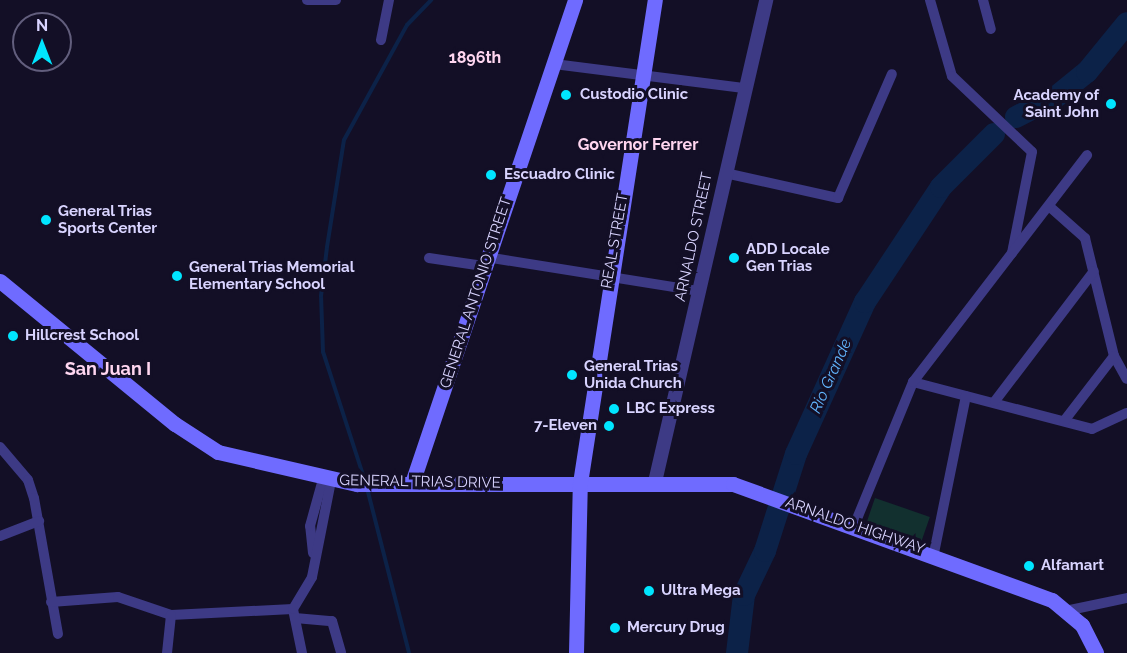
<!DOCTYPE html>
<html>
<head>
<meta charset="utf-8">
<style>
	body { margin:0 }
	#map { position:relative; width:1127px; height:653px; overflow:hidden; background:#130f26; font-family:Raleway,sans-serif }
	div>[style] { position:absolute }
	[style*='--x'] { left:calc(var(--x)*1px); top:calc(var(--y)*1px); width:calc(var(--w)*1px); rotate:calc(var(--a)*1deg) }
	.green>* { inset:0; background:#12302f; transform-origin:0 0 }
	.stream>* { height:4px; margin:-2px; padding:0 2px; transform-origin:2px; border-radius:2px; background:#0c2248 }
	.river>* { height:22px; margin:-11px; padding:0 11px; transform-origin:11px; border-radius:11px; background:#0c2248 }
	.minor>* { height:10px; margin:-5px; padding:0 5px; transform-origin:5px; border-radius:5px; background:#3d3a85 }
	.tertiary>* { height:14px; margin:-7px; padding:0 7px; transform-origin:7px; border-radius:7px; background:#3d3a85 }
	.secondary>* { height:15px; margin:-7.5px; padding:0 7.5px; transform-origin:7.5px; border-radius:7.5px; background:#6f6bff }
	.dots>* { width:16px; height:16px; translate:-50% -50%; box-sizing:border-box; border:3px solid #130f26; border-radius:50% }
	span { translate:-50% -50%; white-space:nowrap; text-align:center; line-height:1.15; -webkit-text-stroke:6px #130f26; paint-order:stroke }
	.poi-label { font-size:15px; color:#d9d4ff; font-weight:700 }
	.left { translate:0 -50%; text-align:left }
	.right { translate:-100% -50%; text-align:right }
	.street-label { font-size:15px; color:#d9d4ff }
	.neighbourhood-label { font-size:16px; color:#ffd6f0; font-weight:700 }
	.water-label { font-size:16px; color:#62b6ff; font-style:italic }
	.quarter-label { font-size:18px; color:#ffd6f0; font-weight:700 }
	.north { position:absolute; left:12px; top:12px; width:60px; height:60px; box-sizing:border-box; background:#130f26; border:2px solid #625e7d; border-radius:50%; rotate:0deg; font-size:16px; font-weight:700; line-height:24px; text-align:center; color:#d9d4ff }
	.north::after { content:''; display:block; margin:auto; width:21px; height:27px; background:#00e5ff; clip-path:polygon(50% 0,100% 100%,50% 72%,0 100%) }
</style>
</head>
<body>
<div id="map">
	<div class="green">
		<i style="left:875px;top:498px;width:58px;height:25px;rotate:19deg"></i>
	</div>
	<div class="stream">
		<i style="--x:365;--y:481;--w:136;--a:-108"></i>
		<i style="--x:323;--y:352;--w:56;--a:-92"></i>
		<i style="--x:321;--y:296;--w:49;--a:-83"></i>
		<i style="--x:327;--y:247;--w:108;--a:-81"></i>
		<i style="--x:344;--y:140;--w:131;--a:-61.3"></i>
		<i style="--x:407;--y:25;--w:35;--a:-46"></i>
		<i style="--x:367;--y:488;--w:170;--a:75.7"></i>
	</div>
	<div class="river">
		<i style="--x:1016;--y:117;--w:46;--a:-27.1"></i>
		<i style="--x:1057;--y:96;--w:38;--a:-39"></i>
		<i style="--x:1087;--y:72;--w:63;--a:-50.8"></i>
		<i style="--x:737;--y:653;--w:58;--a:-83.1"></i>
		<i style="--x:744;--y:595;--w:49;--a:-64.5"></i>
		<i style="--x:765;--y:551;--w:102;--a:-72.3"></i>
		<i style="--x:796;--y:454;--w:167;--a:-65.6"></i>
		<i style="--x:865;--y:302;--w:138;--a:-56.5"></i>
		<i style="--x:941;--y:187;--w:75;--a:-45"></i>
	</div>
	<div class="minor">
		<i style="--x:307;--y:0;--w:29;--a:0"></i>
		<i style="--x:930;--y:0;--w:79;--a:73.9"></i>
		<i style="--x:952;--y:76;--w:110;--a:43.5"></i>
		<i style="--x:1032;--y:152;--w:103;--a:101.2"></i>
		<i style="--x:983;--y:0;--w:30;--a:75"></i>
		<i style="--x:381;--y:40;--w:41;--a:-78.7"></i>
		<i style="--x:554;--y:64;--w:191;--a:7.2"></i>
		<i style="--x:725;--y:173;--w:116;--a:12.5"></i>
		<i style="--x:838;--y:198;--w:135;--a:-66.5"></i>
		<i style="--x:1050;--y:207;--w:47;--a:41.5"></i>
		<i style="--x:1085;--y:238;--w:122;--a:76.2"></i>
		<i style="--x:1114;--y:356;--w:26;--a:61"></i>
		<i style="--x:486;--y:257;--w:216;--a:9.1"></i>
		<i style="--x:429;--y:258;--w:55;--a:8.4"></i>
		<i style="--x:913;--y:382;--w:185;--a:14.7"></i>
		<i style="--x:1092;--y:429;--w:38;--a:-25"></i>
		<i style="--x:995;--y:401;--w:163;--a:-52.7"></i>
		<i style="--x:1064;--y:421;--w:82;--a:-52.4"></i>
		<i style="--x:0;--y:447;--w:43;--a:49.7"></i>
		<i style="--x:28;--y:480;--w:19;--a:72"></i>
		<i style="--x:34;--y:498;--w:138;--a:80"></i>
		<i style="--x:854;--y:526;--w:156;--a:-67.7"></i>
		<i style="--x:913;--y:382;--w:286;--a:-52.5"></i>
		<i style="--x:0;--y:536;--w:42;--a:-21"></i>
		<i style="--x:313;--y:553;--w:27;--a:-96"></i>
		<i style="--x:310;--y:526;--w:49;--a:-74.5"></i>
		<i style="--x:934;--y:553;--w:160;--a:-78.5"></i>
		<i style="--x:51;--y:602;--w:67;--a:-4.3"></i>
		<i style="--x:118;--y:597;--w:56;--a:18.8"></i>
		<i style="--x:171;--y:615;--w:122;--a:-2.8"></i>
		<i style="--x:1070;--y:610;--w:58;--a:-11.9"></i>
		<i style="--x:295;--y:618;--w:37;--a:5"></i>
		<i style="--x:332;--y:621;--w:33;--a:74"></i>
		<i style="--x:167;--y:653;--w:38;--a:-84"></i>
		<i style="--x:302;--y:653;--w:45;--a:-101.6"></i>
		<i style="--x:293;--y:609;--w:37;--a:-59"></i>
		<i style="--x:312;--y:577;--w:98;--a:-78.8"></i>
	</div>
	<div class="tertiary">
		<i style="--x:655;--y:482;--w:495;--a:-77"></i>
	</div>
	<div class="secondary">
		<i style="--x:0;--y:281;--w:226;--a:39.3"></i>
		<i style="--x:175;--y:424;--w:51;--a:33.1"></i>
		<i style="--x:218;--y:452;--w:143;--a:13"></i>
		<i style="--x:357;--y:484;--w:376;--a:0"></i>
		<i style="--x:733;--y:484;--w:339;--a:20"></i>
		<i style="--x:1052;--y:600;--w:39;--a:40"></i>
		<i style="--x:1082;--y:625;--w:31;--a:63"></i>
		<i style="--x:412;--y:483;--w:510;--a:-71.35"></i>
		<i style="--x:576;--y:653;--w:170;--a:-88.7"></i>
		<i style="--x:580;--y:483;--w:489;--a:-81.2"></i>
	</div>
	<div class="dots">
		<i style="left:566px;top:95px;background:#00e5ff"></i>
		<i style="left:1111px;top:104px;background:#00e5ff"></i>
		<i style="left:491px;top:175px;background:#00e5ff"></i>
		<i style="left:46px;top:220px;background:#00e5ff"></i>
		<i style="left:734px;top:258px;background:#00e5ff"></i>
		<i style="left:177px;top:276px;background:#00e5ff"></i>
		<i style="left:13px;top:336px;background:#00e5ff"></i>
		<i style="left:572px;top:375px;background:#00e5ff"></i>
		<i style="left:614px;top:409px;background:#00e5ff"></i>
		<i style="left:609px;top:426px;background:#00e5ff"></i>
		<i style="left:1029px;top:566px;background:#00e5ff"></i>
		<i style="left:649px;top:591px;background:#00e5ff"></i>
		<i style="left:615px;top:628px;background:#00e5ff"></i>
	</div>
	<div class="poi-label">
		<span class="left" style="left:580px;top:95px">Custodio Clinic</span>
		<span class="right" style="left:1099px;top:104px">Academy of<br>Saint John</span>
		<span class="left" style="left:504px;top:175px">Escuadro Clinic</span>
		<span class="left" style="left:58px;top:220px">General Trias<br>Sports Center</span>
		<span class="left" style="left:746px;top:258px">ADD Locale<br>Gen Trias</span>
		<span class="left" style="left:189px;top:276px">General Trias Memorial<br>Elementary School</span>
		<span class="left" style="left:25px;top:336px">Hillcrest School</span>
		<span class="left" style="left:584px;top:375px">General Trias<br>Unida Church</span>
		<span class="left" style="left:626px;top:409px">LBC Express</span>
		<span class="right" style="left:597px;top:426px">7-Eleven</span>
		<span class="left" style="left:1041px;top:566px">Alfamart</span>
		<span class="left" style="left:661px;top:591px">Ultra Mega</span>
		<span class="left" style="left:627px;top:628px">Mercury Drug</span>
	</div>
	<div class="street-label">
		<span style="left:694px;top:237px;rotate:-78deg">ARNALDO STREET</span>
		<span style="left:615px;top:241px;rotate:-80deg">REAL STREET</span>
		<span style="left:476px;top:293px;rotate:-72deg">GENERAL ANTONIO STREET</span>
		<span style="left:420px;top:482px;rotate:1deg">GENERAL TRIAS DRIVE</span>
		<span style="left:855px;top:526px;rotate:19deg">ARNALDO HIGHWAY</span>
	</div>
	<div class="neighbourhood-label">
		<span style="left:475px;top:58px">1896th</span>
		<span style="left:638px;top:145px">Governor Ferrer</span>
	</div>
	<div class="water-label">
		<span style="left:831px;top:376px;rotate:-66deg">Rio Grande</span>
	</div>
	<div class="quarter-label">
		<span style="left:108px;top:369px">San Juan I</span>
	</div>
	<div class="north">N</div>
</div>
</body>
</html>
